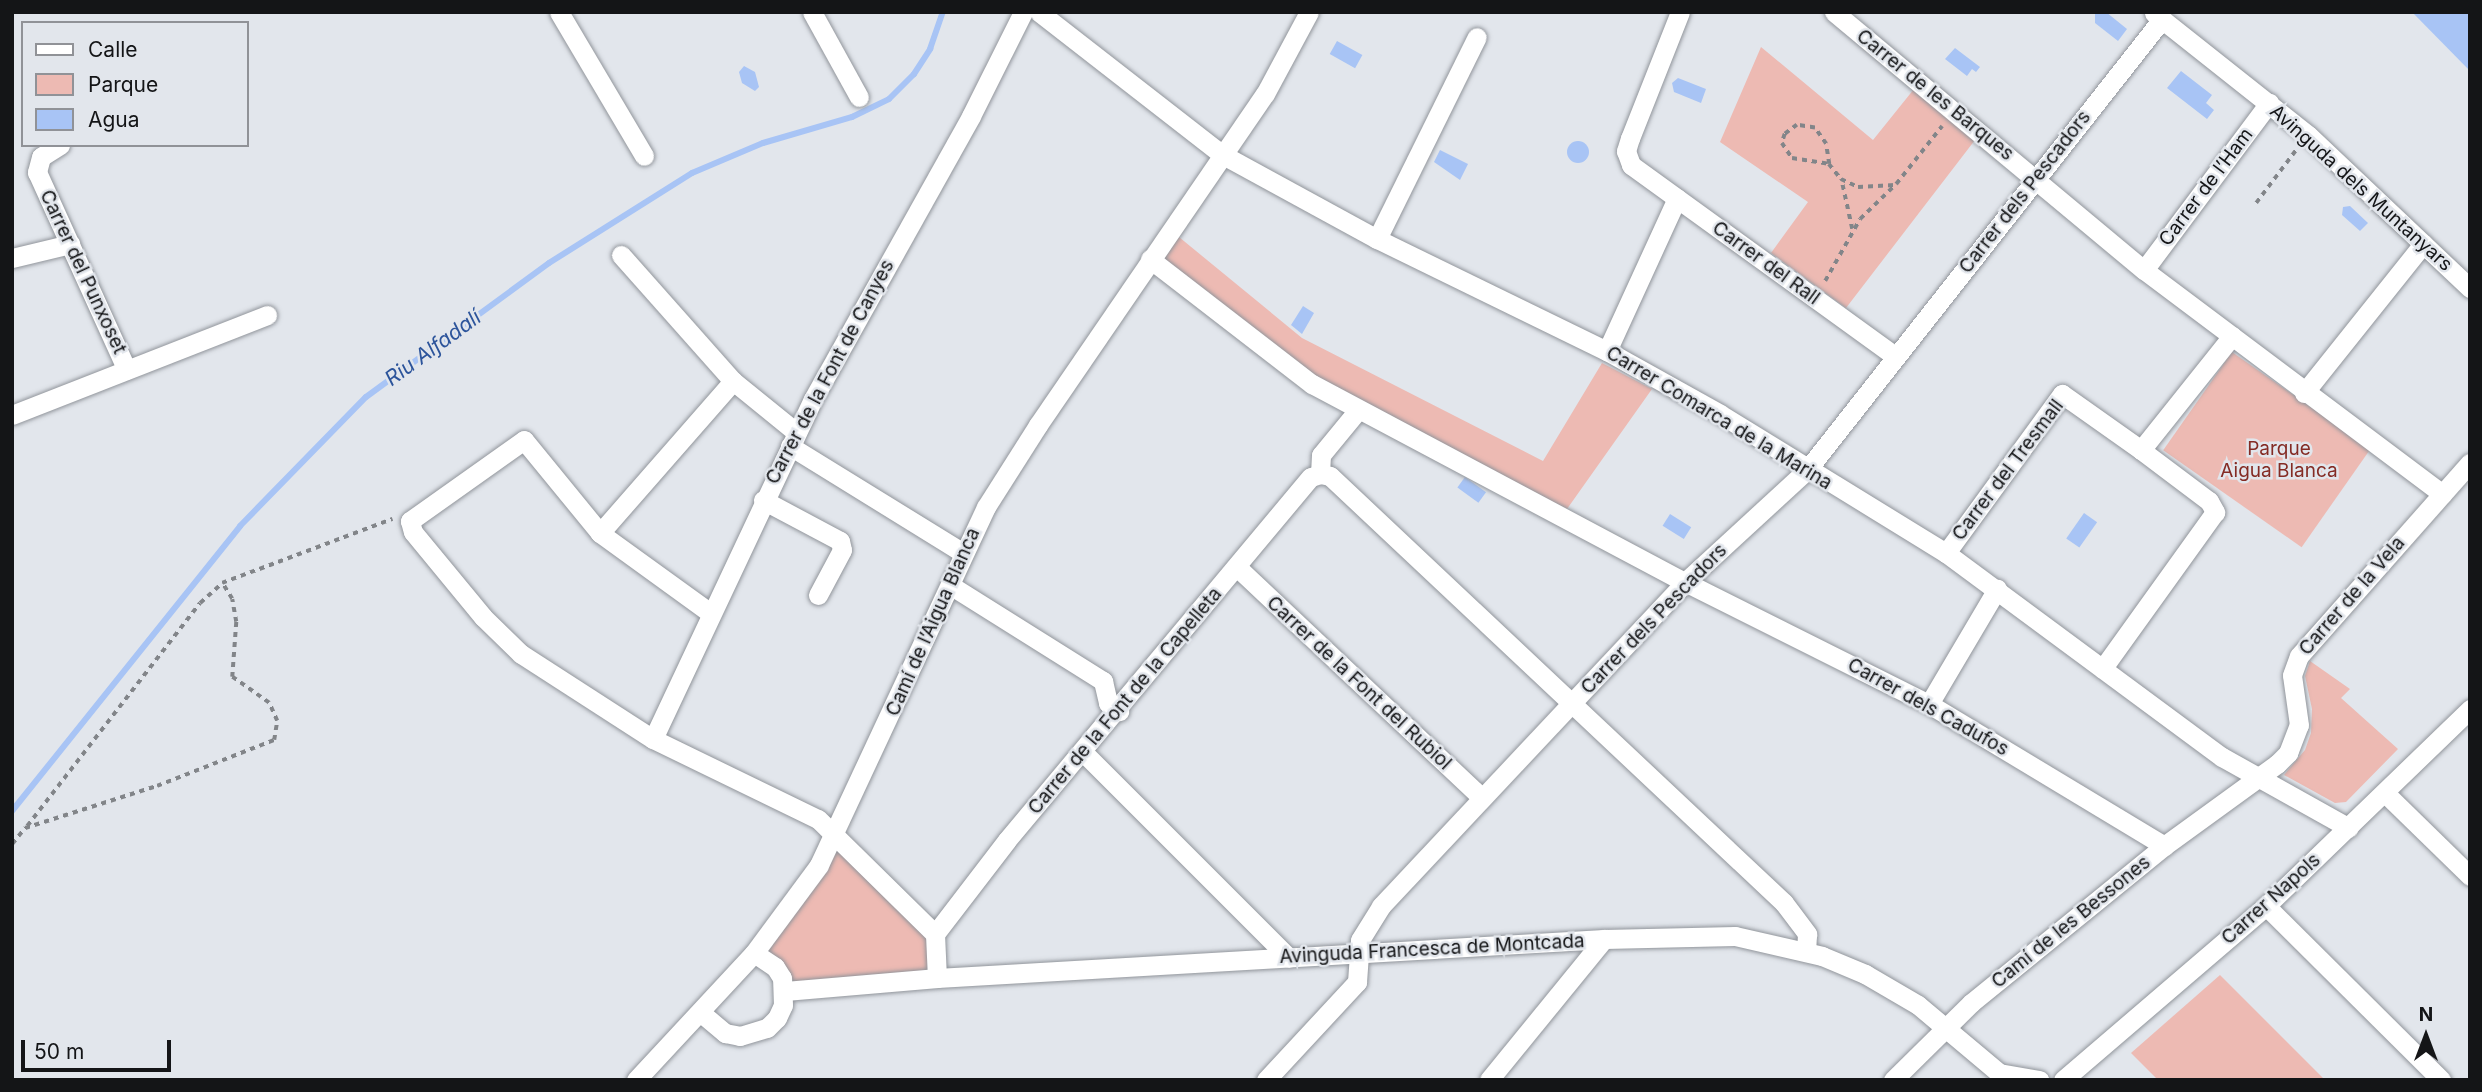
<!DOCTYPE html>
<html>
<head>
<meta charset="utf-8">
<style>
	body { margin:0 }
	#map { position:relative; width:2482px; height:1092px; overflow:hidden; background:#e2e6ec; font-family:Inter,sans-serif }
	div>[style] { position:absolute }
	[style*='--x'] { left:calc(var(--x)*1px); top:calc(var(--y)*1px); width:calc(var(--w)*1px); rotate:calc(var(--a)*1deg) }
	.green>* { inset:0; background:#edbab3; transform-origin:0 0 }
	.water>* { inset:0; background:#a8c4f5; transform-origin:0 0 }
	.round { border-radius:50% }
	.stream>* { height:6px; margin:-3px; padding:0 3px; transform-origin:3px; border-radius:3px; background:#a8c4f5 }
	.path>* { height:3.5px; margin-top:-1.75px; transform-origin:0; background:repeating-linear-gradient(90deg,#828589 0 5px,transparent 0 10px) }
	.roads { filter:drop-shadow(0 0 2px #91959b) drop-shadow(0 0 2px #91959b) }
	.minor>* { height:19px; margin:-9.5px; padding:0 9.5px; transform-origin:9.5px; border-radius:9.5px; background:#fff }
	span { translate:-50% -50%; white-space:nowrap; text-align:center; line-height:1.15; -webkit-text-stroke:5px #e2e6ec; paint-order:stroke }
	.street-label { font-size:19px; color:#141517 }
	.park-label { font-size:19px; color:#842b24 }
	.water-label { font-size:21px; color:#2c549b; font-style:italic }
	.frame { position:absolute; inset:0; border:14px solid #141517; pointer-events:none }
	.legend { position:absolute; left:21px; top:21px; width:228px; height:126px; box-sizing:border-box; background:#e2e6ec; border:2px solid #909297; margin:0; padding:9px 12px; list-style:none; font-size:21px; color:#141517 }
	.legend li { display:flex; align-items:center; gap:14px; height:35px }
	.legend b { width:35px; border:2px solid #909297 }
	.north { position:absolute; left:2391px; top:1001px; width:70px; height:70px; -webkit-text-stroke:5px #e2e6ec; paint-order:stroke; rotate:0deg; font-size:19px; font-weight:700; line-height:28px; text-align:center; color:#141517 }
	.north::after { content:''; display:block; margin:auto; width:24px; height:32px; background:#141517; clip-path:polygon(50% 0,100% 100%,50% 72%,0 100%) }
	.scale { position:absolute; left:21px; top:1040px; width:150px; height:32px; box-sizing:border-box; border:4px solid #141517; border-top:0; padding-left:9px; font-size:21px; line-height:24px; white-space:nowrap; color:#141517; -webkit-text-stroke:5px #e2e6ec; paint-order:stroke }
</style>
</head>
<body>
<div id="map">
	<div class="green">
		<i style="clip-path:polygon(1761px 47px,1873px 140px,1914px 89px,1975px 140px,1846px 308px,1771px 253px,1808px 202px,1720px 142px)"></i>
		<i style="clip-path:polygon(1179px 237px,1302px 338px,1543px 461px,1602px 363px,1652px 389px,1567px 509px,1318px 380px,1163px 261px)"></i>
		<i style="left:2232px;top:352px;width:169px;height:120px;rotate:35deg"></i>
		<i style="clip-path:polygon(2310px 661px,2350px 689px,2341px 698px,2398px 749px,2346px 802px,2335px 803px,2284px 775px,2305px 750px,2311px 733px,2312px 709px,2305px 676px)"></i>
		<i style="clip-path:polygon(837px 837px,932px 934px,935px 975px,787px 989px,758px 952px)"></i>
		<i style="clip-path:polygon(2220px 975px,2325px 1080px,2158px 1080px,2131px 1053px)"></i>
	</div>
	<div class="water">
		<i style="clip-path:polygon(2095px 12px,2106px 12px,2127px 29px,2118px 41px,2095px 23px)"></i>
		<i style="clip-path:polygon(2412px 12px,2470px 12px,2470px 71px)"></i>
		<i style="left:1337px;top:41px;width:29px;height:15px;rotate:29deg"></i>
		<i style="clip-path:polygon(1955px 48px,1980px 67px,1976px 72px,1972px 69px,1967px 76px,1945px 59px)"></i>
		<i style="clip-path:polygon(744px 66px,755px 72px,759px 87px,755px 91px,742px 83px,739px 72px)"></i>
		<i style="clip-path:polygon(2181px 71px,2212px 95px,2206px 103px,2214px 110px,2207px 119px,2167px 88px)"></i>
		<i style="clip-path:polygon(1678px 78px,1706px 89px,1701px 103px,1674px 92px,1672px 83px)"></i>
		<i class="round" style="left:1567px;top:141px;width:22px;height:22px"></i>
		<i style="clip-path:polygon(1440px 150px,1468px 164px,1460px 180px,1434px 162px)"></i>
		<i style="clip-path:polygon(2350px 206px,2368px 223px,2360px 231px,2342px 215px,2343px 207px)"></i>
		<i style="clip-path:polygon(1303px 306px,1314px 313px,1302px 334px,1291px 325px)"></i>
		<i style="left:1465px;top:477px;width:26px;height:13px;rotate:36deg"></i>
		<i style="left:2084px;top:513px;width:16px;height:31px;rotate:35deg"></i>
		<i style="left:1670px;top:514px;width:25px;height:14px;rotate:32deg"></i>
	</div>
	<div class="stream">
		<i style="--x:12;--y:811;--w:365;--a:-51.3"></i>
		<i style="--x:240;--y:526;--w:180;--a:-45.7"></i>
		<i style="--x:366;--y:397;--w:227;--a:-36.2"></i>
		<i style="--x:549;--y:263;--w:169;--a:-32.2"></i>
		<i style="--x:692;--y:173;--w:77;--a:-22.9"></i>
		<i style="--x:763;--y:143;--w:93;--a:-16.3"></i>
		<i style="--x:852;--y:117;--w:41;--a:-25.9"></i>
		<i style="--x:889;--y:99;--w:35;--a:-45"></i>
		<i style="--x:914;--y:74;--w:30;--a:-57"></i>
		<i style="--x:930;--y:49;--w:39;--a:-71"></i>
	</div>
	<div class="path">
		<i style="--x:1829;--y:164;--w:20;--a:-99"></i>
		<i style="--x:1826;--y:144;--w:19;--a:-125"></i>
		<i style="--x:1815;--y:128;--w:18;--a:-171"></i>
		<i style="--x:1797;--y:125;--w:15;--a:143"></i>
		<i style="--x:1785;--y:134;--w:9;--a:108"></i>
		<i style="--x:1782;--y:143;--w:18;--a:56"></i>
		<i style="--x:1792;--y:158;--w:37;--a:9"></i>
		<i style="--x:1829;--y:164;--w:19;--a:51"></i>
		<i style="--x:2256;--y:203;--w:66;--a:-53"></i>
		<i style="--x:1852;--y:229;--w:51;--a:-102.4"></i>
		<i style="--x:1841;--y:179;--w:19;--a:25"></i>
		<i style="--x:1858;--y:187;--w:37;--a:-3"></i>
		<i style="--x:1825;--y:281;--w:71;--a:-60.6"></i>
		<i style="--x:1860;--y:219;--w:50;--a:-44.2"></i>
		<i style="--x:1896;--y:184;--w:74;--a:-51.6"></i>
		<i style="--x:27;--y:826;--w:282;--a:-52.2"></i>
		<i style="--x:200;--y:603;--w:28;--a:-42"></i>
		<i style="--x:12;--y:844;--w:21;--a:-51"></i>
		<i style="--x:25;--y:828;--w:139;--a:-17.7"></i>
		<i style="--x:157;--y:786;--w:126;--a:-21.5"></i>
		<i style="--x:274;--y:740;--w:19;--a:-81"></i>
		<i style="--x:277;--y:721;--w:20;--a:-114"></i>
		<i style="--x:269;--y:703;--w:45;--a:-144.9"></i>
		<i style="--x:232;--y:677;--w:55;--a:-85.8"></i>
		<i style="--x:236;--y:622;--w:23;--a:-100"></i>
		<i style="--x:232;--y:599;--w:19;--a:-122"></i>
		<i style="--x:222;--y:583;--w:182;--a:-20.6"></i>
	</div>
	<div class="roads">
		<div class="minor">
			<i style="--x:559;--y:12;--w:167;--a:59.4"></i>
			<i style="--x:812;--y:12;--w:97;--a:61.1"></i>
			<i style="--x:1039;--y:12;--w:233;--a:37.9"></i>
			<i style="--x:1223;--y:155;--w:175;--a:28.6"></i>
			<i style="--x:1377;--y:239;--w:256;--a:26"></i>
			<i style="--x:1607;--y:351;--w:129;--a:29.1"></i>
			<i style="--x:1720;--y:414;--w:265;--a:31.6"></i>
			<i style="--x:1946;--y:553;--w:343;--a:36.5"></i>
			<i style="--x:2222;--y:757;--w:145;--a:29.2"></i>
			<i style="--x:1680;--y:12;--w:136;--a:111.6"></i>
			<i style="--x:1630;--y:138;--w:14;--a:107"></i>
			<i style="--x:1626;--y:151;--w:15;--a:70"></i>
			<i style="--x:1631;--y:165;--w:327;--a:35.9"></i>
			<i style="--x:1834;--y:12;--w:403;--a:39.8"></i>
			<i style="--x:2144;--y:270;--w:373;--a:36.9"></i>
			<i style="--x:2154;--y:13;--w:196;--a:38.4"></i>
			<i style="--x:2308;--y:135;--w:223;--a:43.4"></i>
			<i style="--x:60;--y:145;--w:22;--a:148"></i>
			<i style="--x:41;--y:157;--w:16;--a:105"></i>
			<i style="--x:37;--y:172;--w:217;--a:65.6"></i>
			<i style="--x:1377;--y:239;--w:225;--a:-63.7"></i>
			<i style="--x:621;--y:255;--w:169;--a:48.4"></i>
			<i style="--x:733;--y:381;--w:82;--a:39.1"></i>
			<i style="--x:12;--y:258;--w:60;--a:-13.6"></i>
			<i style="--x:1150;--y:259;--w:205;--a:37.7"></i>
			<i style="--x:1312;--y:384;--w:422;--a:28"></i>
			<i style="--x:1685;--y:582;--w:273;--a:26.6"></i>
			<i style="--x:1929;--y:704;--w:275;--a:31.1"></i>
			<i style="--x:2144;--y:270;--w:209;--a:-53.2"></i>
			<i style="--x:1607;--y:351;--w:168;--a:-65.4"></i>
			<i style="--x:2304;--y:393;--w:191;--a:-51.4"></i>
			<i style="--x:12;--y:415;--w:274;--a:-21.4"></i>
			<i style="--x:790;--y:446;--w:203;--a:31.7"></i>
			<i style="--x:2141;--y:450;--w:146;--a:-51.4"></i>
			<i style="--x:1320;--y:474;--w:10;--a:11"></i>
			<i style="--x:1330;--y:476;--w:623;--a:43.24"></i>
			<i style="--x:1784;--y:903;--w:39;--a:53"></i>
			<i style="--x:1807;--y:934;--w:17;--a:93"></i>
			<i style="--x:1320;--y:474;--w:19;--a:-87"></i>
			<i style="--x:1321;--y:455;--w:58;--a:-50.6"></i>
			<i style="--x:763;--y:500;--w:87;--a:28"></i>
			<i style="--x:840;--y:541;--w:9;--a:77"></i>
			<i style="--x:842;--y:550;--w:51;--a:118.1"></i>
			<i style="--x:600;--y:533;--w:202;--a:-48.8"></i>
			<i style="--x:1946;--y:553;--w:197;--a:-53.9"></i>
			<i style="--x:2062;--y:394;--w:97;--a:35.3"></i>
			<i style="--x:2141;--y:450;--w:85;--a:36.9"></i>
			<i style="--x:2209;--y:501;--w:13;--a:61"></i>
			<i style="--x:2215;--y:512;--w:193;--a:125.7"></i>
			<i style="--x:1238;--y:568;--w:334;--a:43.3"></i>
			<i style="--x:950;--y:585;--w:181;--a:32.1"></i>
			<i style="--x:1103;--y:681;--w:23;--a:77"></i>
			<i style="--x:1108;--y:703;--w:14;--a:36"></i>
			<i style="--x:709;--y:612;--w:135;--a:-144.1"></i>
			<i style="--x:600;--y:533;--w:120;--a:-129.3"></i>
			<i style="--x:524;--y:440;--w:140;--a:144.6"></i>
			<i style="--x:410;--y:521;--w:11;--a:75"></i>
			<i style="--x:413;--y:532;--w:110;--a:50.5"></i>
			<i style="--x:483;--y:617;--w:53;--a:44.2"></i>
			<i style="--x:521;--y:654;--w:157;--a:32.8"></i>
			<i style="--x:653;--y:739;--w:183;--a:25.9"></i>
			<i style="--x:818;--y:819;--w:164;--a:44.5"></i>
			<i style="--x:1929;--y:704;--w:134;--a:-59.4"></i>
			<i style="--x:653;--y:739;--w:376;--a:-64.8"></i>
			<i style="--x:813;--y:399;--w:324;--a:-60.8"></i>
			<i style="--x:971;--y:116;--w:116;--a:-63.4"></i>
			<i style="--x:1083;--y:752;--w:291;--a:45"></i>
			<i style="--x:2385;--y:793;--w:119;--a:44.3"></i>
			<i style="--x:2266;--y:906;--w:247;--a:44.8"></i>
			<i style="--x:935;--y:934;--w:118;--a:-52.5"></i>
			<i style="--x:1007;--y:840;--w:473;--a:-50.1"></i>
			<i style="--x:1311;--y:477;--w:9;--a:-18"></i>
			<i style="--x:935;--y:934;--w:44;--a:87.4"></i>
			<i style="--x:785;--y:991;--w:153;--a:-4.9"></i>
			<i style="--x:937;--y:978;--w:668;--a:-3.35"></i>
			<i style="--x:1604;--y:939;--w:131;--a:-1.3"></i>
			<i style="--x:1735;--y:936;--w:89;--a:12.9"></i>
			<i style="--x:1822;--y:956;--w:47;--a:22.7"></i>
			<i style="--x:1865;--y:974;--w:61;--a:30.3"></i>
			<i style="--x:1918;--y:1005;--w:106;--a:40"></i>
			<i style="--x:1999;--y:1073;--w:41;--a:9.9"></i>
			<i style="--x:700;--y:1012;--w:33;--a:40"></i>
			<i style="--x:725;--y:1033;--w:15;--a:11"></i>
			<i style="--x:740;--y:1036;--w:28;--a:-17"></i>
			<i style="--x:767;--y:1028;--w:14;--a:-45"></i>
			<i style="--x:777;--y:1018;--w:14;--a:-65"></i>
			<i style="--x:783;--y:1005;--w:27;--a:-92"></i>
			<i style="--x:782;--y:978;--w:13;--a:-122"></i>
			<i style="--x:775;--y:967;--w:25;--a:-146"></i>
			<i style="--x:636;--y:1080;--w:173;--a:-47.1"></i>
			<i style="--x:754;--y:953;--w:109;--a:-53.5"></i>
			<i style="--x:819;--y:865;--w:395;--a:-65"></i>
			<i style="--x:986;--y:507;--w:97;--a:-57.6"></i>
			<i style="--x:1038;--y:425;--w:401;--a:-55.6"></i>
			<i style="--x:1265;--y:94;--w:93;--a:-61.8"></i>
			<i style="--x:1266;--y:1080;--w:134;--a:-47.1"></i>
			<i style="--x:1357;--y:982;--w:42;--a:-85.9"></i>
			<i style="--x:1360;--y:940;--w:40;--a:-58"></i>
			<i style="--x:1381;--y:906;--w:444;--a:-46.8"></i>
			<i style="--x:1685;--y:582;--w:166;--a:-42.6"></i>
			<i style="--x:1807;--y:470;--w:574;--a:-51.79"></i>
			<i style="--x:1489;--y:1080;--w:182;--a:-50.8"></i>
			<i style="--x:1893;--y:1080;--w:110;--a:-44.6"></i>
			<i style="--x:1971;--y:1003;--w:249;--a:-39.1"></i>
			<i style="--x:2164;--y:846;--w:140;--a:-36"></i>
			<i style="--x:2277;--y:764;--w:16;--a:-45"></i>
			<i style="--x:2288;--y:753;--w:30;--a:-69"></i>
			<i style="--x:2299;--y:725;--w:50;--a:-98"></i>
			<i style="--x:2292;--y:675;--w:20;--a:-70"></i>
			<i style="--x:2299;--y:656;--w:258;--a:-48.5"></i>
			<i style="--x:2063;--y:1080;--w:267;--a:-40.6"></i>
			<i style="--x:2266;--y:906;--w:284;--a:-44"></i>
		</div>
	</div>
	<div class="street-label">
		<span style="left:1935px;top:95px;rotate:39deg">Carrer de les Barques</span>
		<span style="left:2206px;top:187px;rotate:-53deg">Carrer de l’Ham</span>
		<span style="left:2361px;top:188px;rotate:42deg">Avinguda dels Muntanyars</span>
		<span style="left:2025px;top:192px;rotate:-52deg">Carrer dels Pescadors</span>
		<span style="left:1766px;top:263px;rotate:36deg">Carrer del Rall</span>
		<span style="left:83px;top:272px;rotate:65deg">Carrer del Punxoset</span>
		<span style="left:830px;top:372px;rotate:-62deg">Carrer de la Font de Canyes</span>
		<span style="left:1719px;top:418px;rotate:31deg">Carrer Comarca de la Marina</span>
		<span style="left:2008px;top:470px;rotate:-53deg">Carrer del Tresmall</span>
		<span style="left:2352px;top:596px;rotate:-49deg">Carrer de la Vela</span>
		<span style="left:1654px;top:619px;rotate:-46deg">Carrer dels Pescadors</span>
		<span style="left:933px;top:622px;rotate:-66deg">Camí de l’Aigua Blanca</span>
		<span style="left:1359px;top:683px;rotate:43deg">Carrer de la Font del Rubiol</span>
		<span style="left:1125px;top:701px;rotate:-50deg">Carrer de la Font de la Capelleta</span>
		<span style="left:1928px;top:707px;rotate:29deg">Carrer dels Cadufos</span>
		<span style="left:2271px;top:899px;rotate:-42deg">Carrer Napols</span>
		<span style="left:2071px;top:922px;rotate:-39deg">Camí de les Bessones</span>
		<span style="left:1432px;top:949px;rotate:-3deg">Avinguda Francesca de Montcada</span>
	</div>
	<div class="park-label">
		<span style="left:2279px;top:460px">Parque<br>Aigua Blanca</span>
	</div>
	<div class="water-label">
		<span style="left:433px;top:348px;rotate:-36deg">Riu Alfadalí</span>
	</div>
	<div class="frame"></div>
	<ul class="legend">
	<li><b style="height:9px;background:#fff"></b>Calle</li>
	<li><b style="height:19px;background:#edbab3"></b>Parque</li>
	<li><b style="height:19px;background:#a8c4f5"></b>Agua</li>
	</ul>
	<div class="north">N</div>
	<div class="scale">50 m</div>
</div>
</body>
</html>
